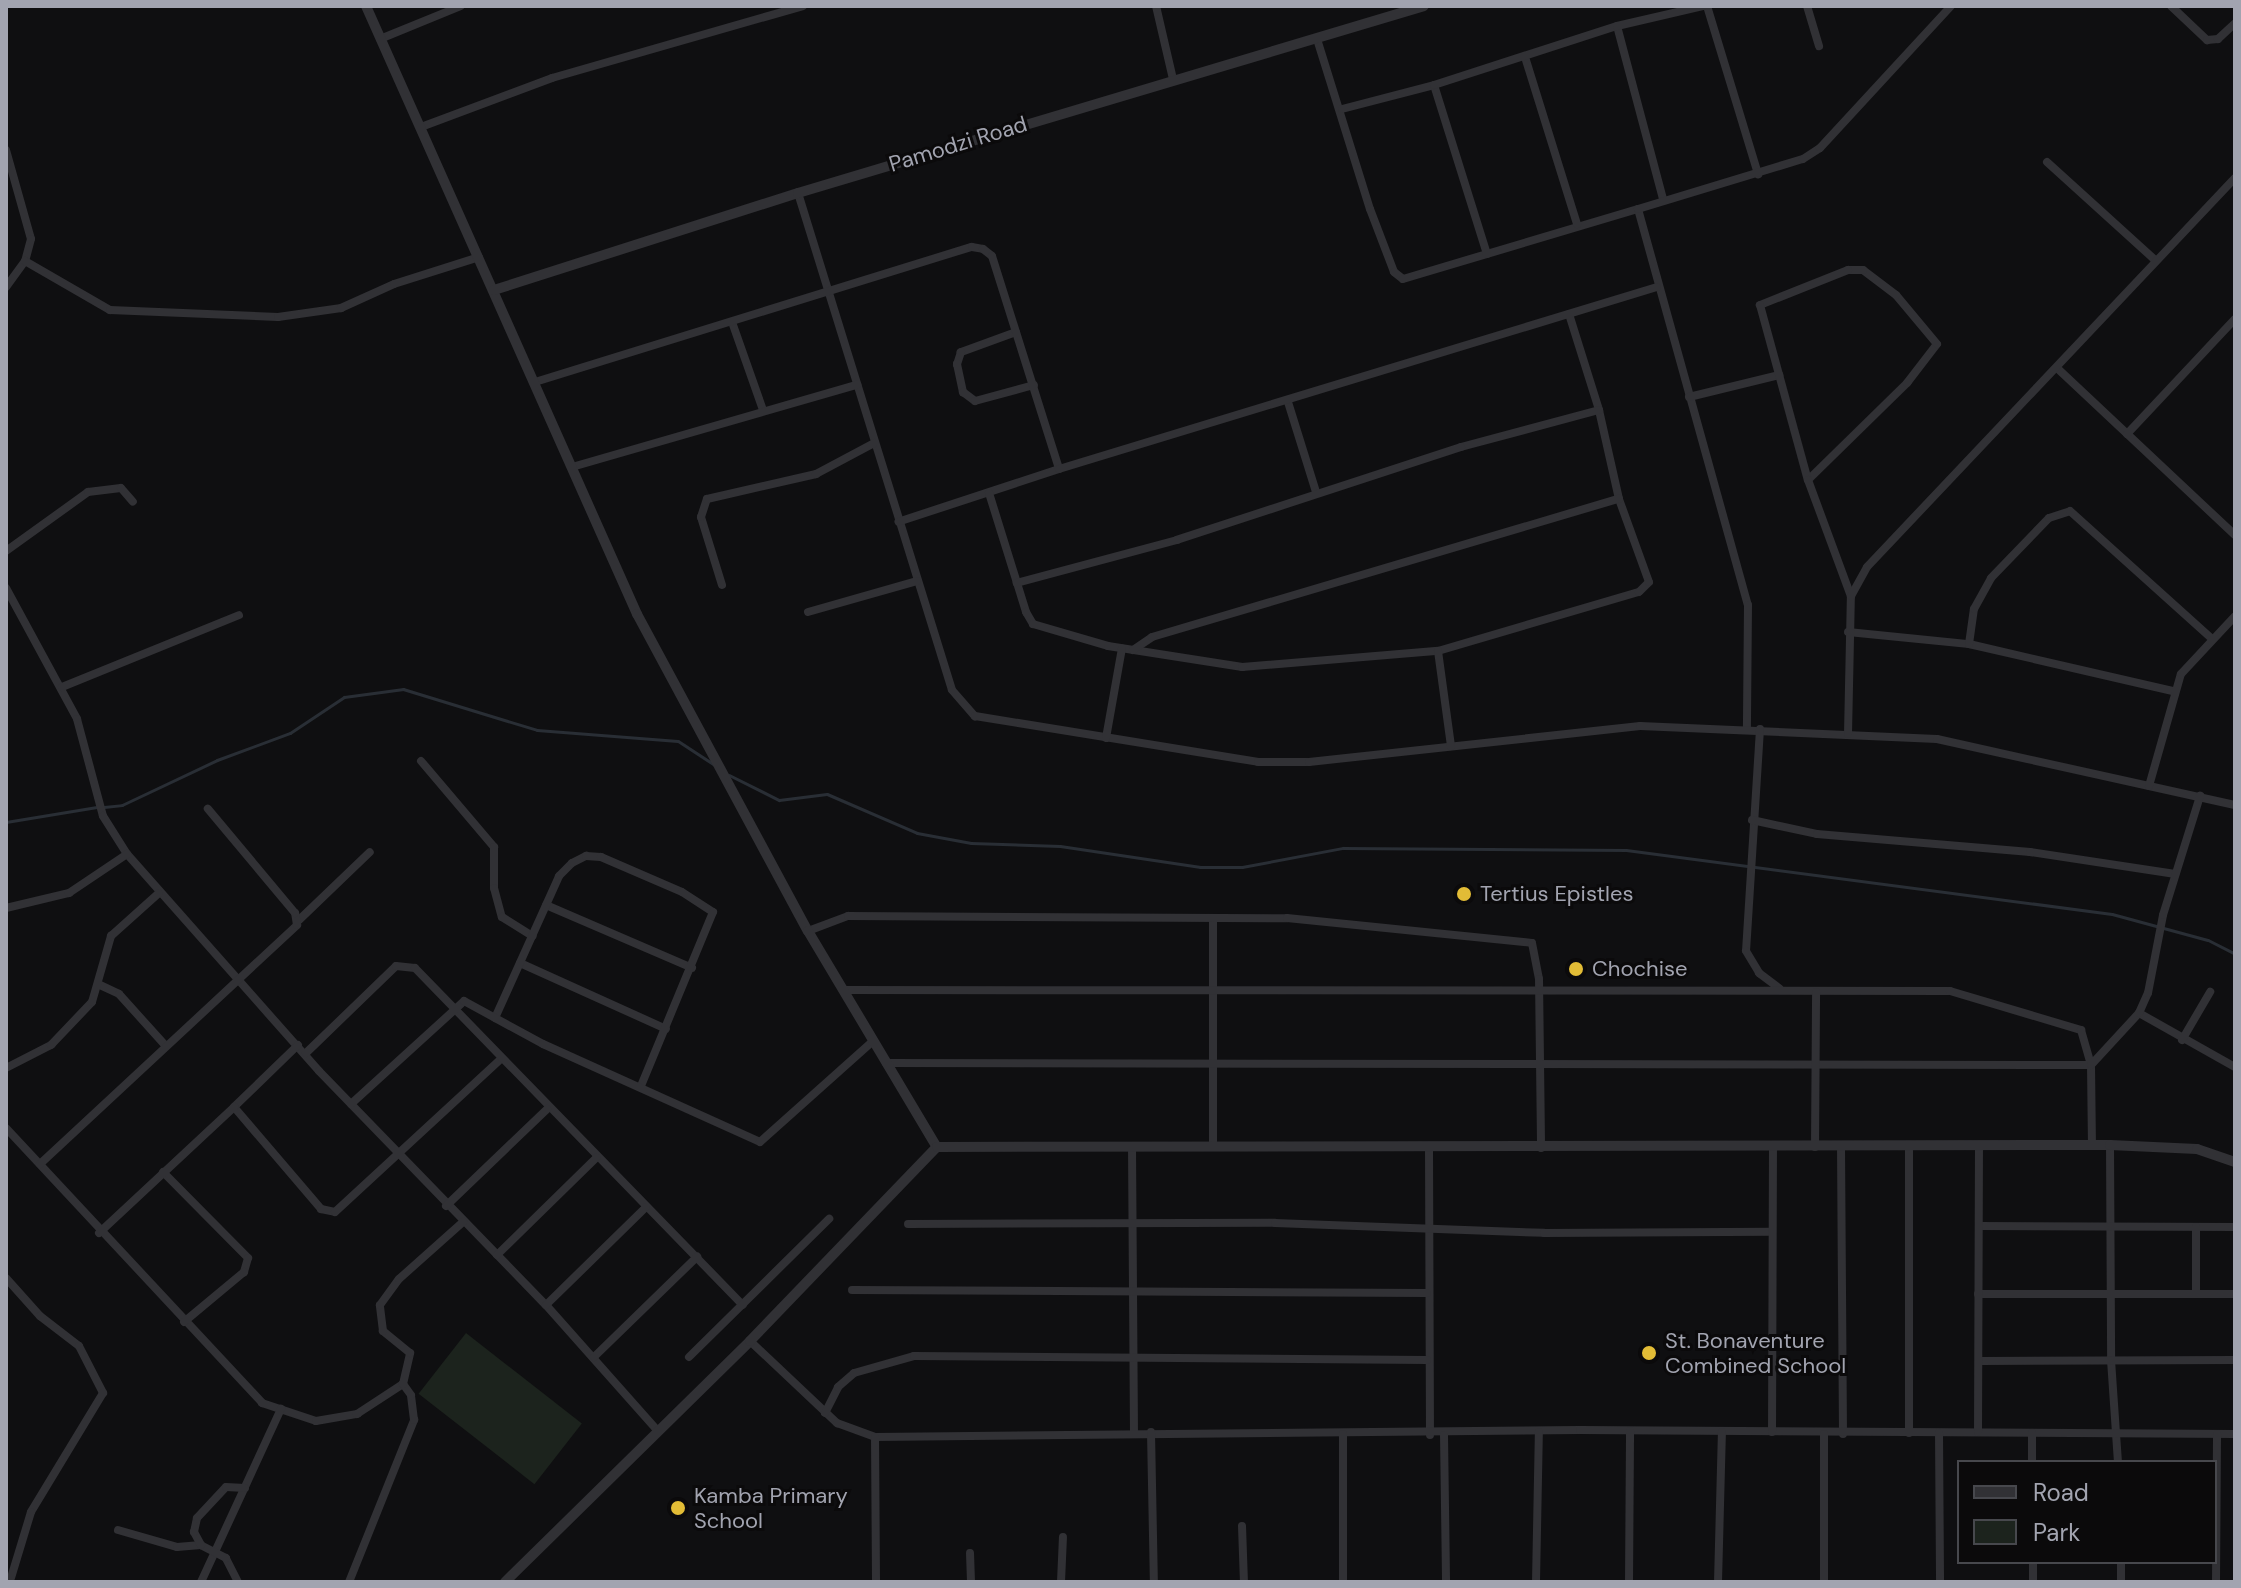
<!DOCTYPE html>
<html>
<head>
<meta charset="utf-8">
<style>
	body { margin:0 }
	#map { position:relative; width:2241px; height:1588px; overflow:hidden; background:#0f0f11; font-family:"DM Sans",sans-serif }
	div>[style] { position:absolute }
	[style*='--x'] { left:calc(var(--x)*1px); top:calc(var(--y)*1px); width:calc(var(--w)*1px); rotate:calc(var(--a)*1deg) }
	.green>* { inset:0; background:#1c231d; transform-origin:0 0 }
	.stream>* { height:3px; margin:-1.5px; padding:0 1.5px; transform-origin:1.5px; border-radius:1.5px; background:#292e35 }
	.minor>* { height:8px; margin:-4px; padding:0 4px; transform-origin:4px; border-radius:4px; background:#313135 }
	.tertiary>* { height:10px; margin:-5px; padding:0 5px; transform-origin:5px; border-radius:5px; background:#313135 }
	.dots>* { width:22px; height:22px; translate:-50% -50%; box-sizing:border-box; border:4px solid #0b0a0b; border-radius:50% }
	span { translate:-50% -50%; white-space:nowrap; text-align:center; line-height:1.15; -webkit-text-stroke:6px #0b0a0b; paint-order:stroke }
	.street-label { font-size:22px; color:#a2a4b0 }
	.poi-label { font-size:22px; color:#a2a4b0 }
	.left { translate:0 -50%; text-align:left }
	.frame { position:absolute; inset:0; border:8px solid #a2a4b0; pointer-events:none }
	.legend { position:absolute; left:1957px; top:1460px; width:260px; height:104px; box-sizing:border-box; background:#0b0a0b; border:2px solid #47484d; margin:0; padding:10px 14px; list-style:none; font-size:24px; color:#a2a4b0 }
	.legend li { display:flex; align-items:center; gap:16px; height:40px }
	.legend b { width:40px; border:2px solid #47484d }
</style>
</head>
<body>
<div id="map">
	<div class="green">
		<i style="left:466px;top:1333px;width:147px;height:77px;rotate:38deg"></i>
	</div>
	<div class="stream">
		<i style="--x:729;--y:775;--w:56;--a:26.6"></i>
		<i style="--x:779;--y:800;--w:48;--a:-7.1"></i>
		<i style="--x:827;--y:794;--w:98;--a:23.4"></i>
		<i style="--x:917;--y:833;--w:55;--a:10.5"></i>
		<i style="--x:971;--y:843;--w:89;--a:1.9"></i>
		<i style="--x:1060;--y:846;--w:142;--a:8.5"></i>
		<i style="--x:1200;--y:867;--w:42;--a:0"></i>
		<i style="--x:1242;--y:867;--w:103;--a:-10.7"></i>
		<i style="--x:1343;--y:848;--w:283;--a:0.4"></i>
		<i style="--x:1626;--y:850;--w:490;--a:7.5"></i>
		<i style="--x:2112;--y:914;--w:99;--a:15.2"></i>
		<i style="--x:2208;--y:940;--w:30;--a:27"></i>
		<i style="--x:104;--y:807;--w:18;--a:-6"></i>
		<i style="--x:122;--y:805;--w:105;--a:-25.3"></i>
		<i style="--x:217;--y:760;--w:78;--a:-20.3"></i>
		<i style="--x:290;--y:733;--w:65;--a:-33.7"></i>
		<i style="--x:344;--y:697;--w:60;--a:-7.7"></i>
		<i style="--x:403;--y:689;--w:140;--a:17"></i>
		<i style="--x:537;--y:730;--w:141;--a:4.5"></i>
		<i style="--x:678;--y:741;--w:42;--a:33.3"></i>
		<i style="--x:6;--y:822;--w:92;--a:-9.4"></i>
	</div>
	<div class="minor">
		<i style="--x:1156;--y:6;--w:75;--a:76.9"></i>
		<i style="--x:1707;--y:6;--w:176;--a:73.1"></i>
		<i style="--x:1807;--y:6;--w:42;--a:73.3"></i>
		<i style="--x:2171;--y:6;--w:50;--a:43.4"></i>
		<i style="--x:2207;--y:40;--w:11;--a:-5"></i>
		<i style="--x:2218;--y:39;--w:23;--a:-43"></i>
		<i style="--x:1617;--y:26;--w:179;--a:75.1"></i>
		<i style="--x:380;--y:39;--w:87;--a:-22.2"></i>
		<i style="--x:1317;--y:39;--w:178;--a:72.7"></i>
		<i style="--x:1370;--y:209;--w:67;--a:69.1"></i>
		<i style="--x:1394;--y:272;--w:11;--a:38"></i>
		<i style="--x:1403;--y:279;--w:245;--a:-16.6"></i>
		<i style="--x:1638;--y:209;--w:411;--a:74.5"></i>
		<i style="--x:1748;--y:605;--w:124;--a:90.5"></i>
		<i style="--x:1525;--y:57;--w:175;--a:72.7"></i>
		<i style="--x:1434;--y:85;--w:177;--a:72.6"></i>
		<i style="--x:1342;--y:109;--w:95;--a:-14.6"></i>
		<i style="--x:1434;--y:85;--w:192;--a:-17.9"></i>
		<i style="--x:1617;--y:26;--w:88;--a:-13.1"></i>
		<i style="--x:421;--y:127;--w:140;--a:-20.5"></i>
		<i style="--x:552;--y:78;--w:261;--a:-16"></i>
		<i style="--x:6;--y:150;--w:92;--a:74.3"></i>
		<i style="--x:31;--y:239;--w:23;--a:105"></i>
		<i style="--x:25;--y:261;--w:32;--a:126"></i>
		<i style="--x:2047;--y:162;--w:147;--a:42.2"></i>
		<i style="--x:798;--y:193;--w:520;--a:72.78"></i>
		<i style="--x:952;--y:690;--w:35;--a:49"></i>
		<i style="--x:975;--y:716;--w:287;--a:9.2"></i>
		<i style="--x:1258;--y:762;--w:51;--a:0"></i>
		<i style="--x:1309;--y:762;--w:333;--a:-6.2"></i>
		<i style="--x:1640;--y:726;--w:297;--a:2.5"></i>
		<i style="--x:1937;--y:739;--w:305;--a:12.5"></i>
		<i style="--x:1638;--y:209;--w:172;--a:-16.9"></i>
		<i style="--x:1803;--y:159;--w:20;--a:-33"></i>
		<i style="--x:1820;--y:148;--w:193;--a:-47.3"></i>
		<i style="--x:25;--y:261;--w:98;--a:30"></i>
		<i style="--x:110;--y:310;--w:168;--a:2.4"></i>
		<i style="--x:278;--y:317;--w:64;--a:-8.1"></i>
		<i style="--x:341;--y:308;--w:58;--a:-24.4"></i>
		<i style="--x:394;--y:284;--w:89;--a:-17.6"></i>
		<i style="--x:1569;--y:314;--w:101;--a:72.6"></i>
		<i style="--x:732;--y:322;--w:93;--a:70.6"></i>
		<i style="--x:1016;--y:332;--w:59;--a:160"></i>
		<i style="--x:961;--y:352;--w:13;--a:108"></i>
		<i style="--x:957;--y:364;--w:29;--a:78"></i>
		<i style="--x:963;--y:392;--w:15;--a:37"></i>
		<i style="--x:975;--y:401;--w:61;--a:-15.2"></i>
		<i style="--x:2057;--y:368;--w:244;--a:43.2"></i>
		<i style="--x:535;--y:382;--w:457;--a:-17.2"></i>
		<i style="--x:972;--y:247;--w:11;--a:10"></i>
		<i style="--x:983;--y:249;--w:11;--a:38"></i>
		<i style="--x:992;--y:256;--w:223;--a:72.5"></i>
		<i style="--x:1059;--y:469;--w:169;--a:161.8"></i>
		<i style="--x:1689;--y:397;--w:93;--a:-13.7"></i>
		<i style="--x:1288;--y:402;--w:94;--a:72.7"></i>
		<i style="--x:2127;--y:434;--w:158;--a:-46.8"></i>
		<i style="--x:572;--y:467;--w:297;--a:-16.1"></i>
		<i style="--x:1059;--y:469;--w:625;--a:-16.93"></i>
		<i style="--x:1808;--y:480;--w:139;--a:-44.4"></i>
		<i style="--x:1907;--y:383;--w:49;--a:-52.4"></i>
		<i style="--x:1937;--y:344;--w:64;--a:-129.9"></i>
		<i style="--x:1896;--y:295;--w:41;--a:-142.9"></i>
		<i style="--x:1863;--y:270;--w:15;--a:180"></i>
		<i style="--x:1848;--y:270;--w:95;--a:158.3"></i>
		<i style="--x:1760;--y:305;--w:181;--a:74.7"></i>
		<i style="--x:1808;--y:480;--w:124;--a:69.7"></i>
		<i style="--x:989;--y:493;--w:125;--a:72.7"></i>
		<i style="--x:1026;--y:612;--w:14;--a:60"></i>
		<i style="--x:1033;--y:624;--w:78;--a:16.3"></i>
		<i style="--x:1108;--y:646;--w:136;--a:8.9"></i>
		<i style="--x:1242;--y:667;--w:197;--a:-4.7"></i>
		<i style="--x:1438;--y:651;--w:209;--a:-16.4"></i>
		<i style="--x:1639;--y:592;--w:14;--a:-45"></i>
		<i style="--x:1649;--y:582;--w:88;--a:-109.9"></i>
		<i style="--x:1619;--y:499;--w:91;--a:-102.7"></i>
		<i style="--x:1599;--y:410;--w:143;--a:165"></i>
		<i style="--x:1461;--y:447;--w:299;--a:161.9"></i>
		<i style="--x:1177;--y:540;--w:166;--a:165"></i>
		<i style="--x:6;--y:551;--w:101;--a:-35.7"></i>
		<i style="--x:88;--y:492;--w:33;--a:-7"></i>
		<i style="--x:121;--y:488;--w:18;--a:49"></i>
		<i style="--x:722;--y:585;--w:71;--a:-107.2"></i>
		<i style="--x:701;--y:517;--w:19;--a:-72"></i>
		<i style="--x:707;--y:499;--w:112;--a:-12.9"></i>
		<i style="--x:816;--y:474;--w:66;--a:-28.1"></i>
		<i style="--x:6;--y:588;--w:149;--a:61.5"></i>
		<i style="--x:77;--y:719;--w:100;--a:75"></i>
		<i style="--x:103;--y:816;--w:45;--a:57.7"></i>
		<i style="--x:127;--y:854;--w:290;--a:48.5"></i>
		<i style="--x:319;--y:1071;--w:326;--a:45.9"></i>
		<i style="--x:546;--y:1305;--w:169;--a:48.4"></i>
		<i style="--x:808;--y:612;--w:113;--a:-15.9"></i>
		<i style="--x:1848;--y:632;--w:122;--a:5.7"></i>
		<i style="--x:1969;--y:644;--w:209;--a:13"></i>
		<i style="--x:1969;--y:644;--w:35;--a:-82"></i>
		<i style="--x:1974;--y:609;--w:35;--a:-61"></i>
		<i style="--x:1991;--y:578;--w:83;--a:-46"></i>
		<i style="--x:2049;--y:518;--w:22;--a:-18"></i>
		<i style="--x:2070;--y:511;--w:190;--a:42"></i>
		<i style="--x:1133;--y:650;--w:23;--a:-34"></i>
		<i style="--x:1152;--y:637;--w:487;--a:-16.5"></i>
		<i style="--x:1438;--y:651;--w:96;--a:82.2"></i>
		<i style="--x:62;--y:687;--w:191;--a:-22.1"></i>
		<i style="--x:1760;--y:729;--w:222;--a:93.6"></i>
		<i style="--x:1746;--y:951;--w:26;--a:59"></i>
		<i style="--x:1759;--y:973;--w:26;--a:37"></i>
		<i style="--x:1848;--y:734;--w:138;--a:-88.8"></i>
		<i style="--x:1851;--y:596;--w:33;--a:-61"></i>
		<i style="--x:1867;--y:567;--w:535;--a:-46.59"></i>
		<i style="--x:1106;--y:738;--w:91;--a:-79.9"></i>
		<i style="--x:421;--y:761;--w:113;--a:49.7"></i>
		<i style="--x:494;--y:847;--w:41;--a:90"></i>
		<i style="--x:494;--y:888;--w:30;--a:75"></i>
		<i style="--x:502;--y:917;--w:36;--a:32"></i>
		<i style="--x:2149;--y:786;--w:116;--a:-74.1"></i>
		<i style="--x:2181;--y:674;--w:79;--a:-47"></i>
		<i style="--x:1752;--y:820;--w:66;--a:12.2"></i>
		<i style="--x:1817;--y:834;--w:214;--a:4.8"></i>
		<i style="--x:2030;--y:852;--w:147;--a:8.6"></i>
		<i style="--x:546;--y:905;--w:159;--a:23.3"></i>
		<i style="--x:6;--y:908;--w:65;--a:-13.4"></i>
		<i style="--x:69;--y:893;--w:70;--a:-33.9"></i>
		<i style="--x:1213;--y:918;--w:228;--a:90"></i>
		<i style="--x:299;--y:920;--w:98;--a:-43.8"></i>
		<i style="--x:808;--y:931;--w:43;--a:-20.6"></i>
		<i style="--x:848;--y:916;--w:439;--a:0.3"></i>
		<i style="--x:1287;--y:918;--w:246;--a:5.8"></i>
		<i style="--x:1532;--y:943;--w:37;--a:79"></i>
		<i style="--x:1539;--y:979;--w:169;--a:89.3"></i>
		<i style="--x:520;--y:963;--w:160;--a:24.3"></i>
		<i style="--x:100;--y:985;--w:21;--a:25"></i>
		<i style="--x:119;--y:994;--w:69;--a:48"></i>
		<i style="--x:843;--y:990;--w:1107;--a:0.05"></i>
		<i style="--x:1950;--y:991;--w:137;--a:16.6"></i>
		<i style="--x:2081;--y:1030;--w:36;--a:74"></i>
		<i style="--x:2091;--y:1065;--w:81;--a:89.3"></i>
		<i style="--x:2139;--y:1013;--w:110;--a:29.4"></i>
		<i style="--x:495;--y:1018;--w:156;--a:-65.7"></i>
		<i style="--x:559;--y:876;--w:18;--a:-45"></i>
		<i style="--x:572;--y:863;--w:16;--a:-27"></i>
		<i style="--x:586;--y:856;--w:15;--a:4"></i>
		<i style="--x:601;--y:857;--w:88;--a:23.4"></i>
		<i style="--x:682;--y:892;--w:37;--a:33"></i>
		<i style="--x:713;--y:912;--w:188;--a:112.5"></i>
		<i style="--x:2182;--y:1040;--w:56;--a:-59.7"></i>
		<i style="--x:298;--y:1045;--w:89;--a:135.9"></i>
		<i style="--x:234;--y:1107;--w:134;--a:49.5"></i>
		<i style="--x:321;--y:1209;--w:14;--a:12"></i>
		<i style="--x:335;--y:1212;--w:224;--a:-42.7"></i>
		<i style="--x:306;--y:1053;--w:125;--a:-44"></i>
		<i style="--x:396;--y:966;--w:19;--a:6"></i>
		<i style="--x:415;--y:968;--w:470;--a:45.8"></i>
		<i style="--x:886;--y:1063;--w:1205;--a:0.1"></i>
		<i style="--x:2091;--y:1065;--w:71;--a:-47.3"></i>
		<i style="--x:2139;--y:1013;--w:22;--a:-66"></i>
		<i style="--x:2148;--y:993;--w:79;--a:-79.1"></i>
		<i style="--x:2163;--y:915;--w:125;--a:-72.7"></i>
		<i style="--x:6;--y:1068;--w:51;--a:-27.1"></i>
		<i style="--x:51;--y:1045;--w:59;--a:-46.4"></i>
		<i style="--x:92;--y:1002;--w:69;--a:-73.9"></i>
		<i style="--x:111;--y:936;--w:64;--a:-41.9"></i>
		<i style="--x:351;--y:1104;--w:153;--a:-42.3"></i>
		<i style="--x:464;--y:1001;--w:90;--a:28.6"></i>
		<i style="--x:543;--y:1044;--w:238;--a:24.3"></i>
		<i style="--x:760;--y:1142;--w:152;--a:-41.8"></i>
		<i style="--x:6;--y:1128;--w:376;--a:47"></i>
		<i style="--x:262;--y:1403;--w:57;--a:18.4"></i>
		<i style="--x:316;--y:1421;--w:42;--a:-9.7"></i>
		<i style="--x:357;--y:1414;--w:55;--a:-33.1"></i>
		<i style="--x:2110;--y:1145;--w:215;--a:89.7"></i>
		<i style="--x:2111;--y:1360;--w:102;--a:86.1"></i>
		<i style="--x:1132;--y:1147;--w:285;--a:89.6"></i>
		<i style="--x:1815;--y:1147;--w:155;--a:-89.6"></i>
		<i style="--x:1841;--y:1147;--w:287;--a:89.6"></i>
		<i style="--x:1909;--y:1147;--w:286;--a:90"></i>
		<i style="--x:1429;--y:1148;--w:287;--a:89.8"></i>
		<i style="--x:40;--y:1164;--w:351;--a:-42.9"></i>
		<i style="--x:297;--y:925;--w:12;--a:-99"></i>
		<i style="--x:295;--y:913;--w:136;--a:-129.9"></i>
		<i style="--x:163;--y:1172;--w:121;--a:45.3"></i>
		<i style="--x:248;--y:1258;--w:15;--a:106"></i>
		<i style="--x:244;--y:1272;--w:78;--a:140.2"></i>
		<i style="--x:446;--y:1206;--w:140;--a:-43.8"></i>
		<i style="--x:908;--y:1224;--w:367;--a:-0.2"></i>
		<i style="--x:1275;--y:1223;--w:269;--a:2.1"></i>
		<i style="--x:1544;--y:1233;--w:228;--a:-0.3"></i>
		<i style="--x:1979;--y:1226;--w:256;--a:0.2"></i>
		<i style="--x:99;--y:1233;--w:185;--a:-43"></i>
		<i style="--x:497;--y:1255;--w:139;--a:-44.4"></i>
		<i style="--x:6;--y:1278;--w:51;--a:48.2"></i>
		<i style="--x:40;--y:1316;--w:49;--a:37.6"></i>
		<i style="--x:79;--y:1346;--w:53;--a:62.9"></i>
		<i style="--x:103;--y:1393;--w:139;--a:121.2"></i>
		<i style="--x:31;--y:1512;--w:69;--a:106.9"></i>
		<i style="--x:852;--y:1290;--w:575;--a:0.3"></i>
		<i style="--x:2196;--y:1293;--w:66;--a:-90"></i>
		<i style="--x:1978;--y:1294;--w:257;--a:0"></i>
		<i style="--x:546;--y:1305;--w:139;--a:-44.4"></i>
		<i style="--x:750;--y:1341;--w:120;--a:43.3"></i>
		<i style="--x:837;--y:1423;--w:40;--a:20.2"></i>
		<i style="--x:875;--y:1437;--w:705;--a:-0.57"></i>
		<i style="--x:1580;--y:1430;--w:655;--a:0.35"></i>
		<i style="--x:594;--y:1357;--w:144;--a:-44.2"></i>
		<i style="--x:689;--y:1357;--w:197;--a:-44.6"></i>
		<i style="--x:1981;--y:1361;--w:254;--a:-0.2"></i>
		<i style="--x:825;--y:1413;--w:29;--a:-63"></i>
		<i style="--x:838;--y:1387;--w:21;--a:-41"></i>
		<i style="--x:854;--y:1373;--w:62;--a:-15.8"></i>
		<i style="--x:914;--y:1356;--w:513;--a:0.45"></i>
		<i style="--x:1151;--y:1432;--w:150;--a:88.9"></i>
		<i style="--x:1772;--y:1432;--w:285;--a:-89.8"></i>
		<i style="--x:1978;--y:1432;--w:285;--a:-89.8"></i>
		<i style="--x:1939;--y:1433;--w:149;--a:89.6"></i>
		<i style="--x:1824;--y:1434;--w:148;--a:90"></i>
		<i style="--x:1444;--y:1435;--w:147;--a:89.2"></i>
		<i style="--x:875;--y:1437;--w:145;--a:89.6"></i>
		<i style="--x:2032;--y:1462;--w:29;--a:-90"></i>
		<i style="--x:1242;--y:1526;--w:56;--a:88"></i>
		<i style="--x:118;--y:1530;--w:61;--a:16.1"></i>
		<i style="--x:177;--y:1547;--w:24;--a:-5"></i>
		<i style="--x:970;--y:1553;--w:29;--a:88"></i>
		<i style="--x:2033;--y:1562;--w:20;--a:90"></i>
		<i style="--x:2121;--y:1562;--w:20;--a:90"></i>
		<i style="--x:201;--y:1582;--w:191;--a:-65.2"></i>
		<i style="--x:238;--y:1582;--w:27;--a:-117"></i>
		<i style="--x:226;--y:1558;--w:28;--a:-153"></i>
		<i style="--x:201;--y:1545;--w:15;--a:-118"></i>
		<i style="--x:194;--y:1532;--w:14;--a:-78"></i>
		<i style="--x:197;--y:1518;--w:42;--a:-46.9"></i>
		<i style="--x:226;--y:1487;--w:19;--a:3"></i>
		<i style="--x:349;--y:1582;--w:175;--a:-68.1"></i>
		<i style="--x:414;--y:1420;--w:25;--a:-97"></i>
		<i style="--x:411;--y:1395;--w:14;--a:-126"></i>
		<i style="--x:403;--y:1384;--w:32;--a:-77"></i>
		<i style="--x:410;--y:1353;--w:35;--a:-141"></i>
		<i style="--x:383;--y:1331;--w:26;--a:-97"></i>
		<i style="--x:380;--y:1305;--w:32;--a:-54"></i>
		<i style="--x:399;--y:1279;--w:86;--a:-41.7"></i>
		<i style="--x:1061;--y:1582;--w:45;--a:-87.5"></i>
		<i style="--x:1343;--y:1582;--w:148;--a:-90"></i>
		<i style="--x:1536;--y:1582;--w:150;--a:-88.9"></i>
		<i style="--x:1629;--y:1582;--w:151;--a:-89.6"></i>
		<i style="--x:1718;--y:1582;--w:150;--a:-88.5"></i>
		<i style="--x:2216;--y:1582;--w:148;--a:-89.6"></i>
	</div>
	<div class="tertiary">
		<i style="--x:366;--y:6;--w:666;--a:65.98"></i>
		<i style="--x:637;--y:614;--w:360;--a:61.7"></i>
		<i style="--x:808;--y:931;--w:252;--a:59.2"></i>
		<i style="--x:494;--y:290;--w:319;--a:-17.7"></i>
		<i style="--x:798;--y:193;--w:653;--a:-16.63"></i>
		<i style="--x:505;--y:1582;--w:344;--a:-44.5"></i>
		<i style="--x:750;--y:1341;--w:269;--a:-46.1"></i>
		<i style="--x:937;--y:1147;--w:1173;--a:-0.1"></i>
		<i style="--x:2110;--y:1145;--w:87;--a:2.6"></i>
		<i style="--x:2197;--y:1149;--w:40;--a:18.9"></i>
	</div>
	<div class="dots">
		<i style="left:1464px;top:894px;background:#e2bc36"></i>
		<i style="left:1576px;top:969px;background:#e2bc36"></i>
		<i style="left:1649px;top:1353px;background:#e2bc36"></i>
		<i style="left:678px;top:1508px;background:#e2bc36"></i>
	</div>
	<div class="street-label">
		<span style="left:958px;top:144px;rotate:-17deg">Pamodzi Road</span>
	</div>
	<div class="poi-label">
		<span class="left" style="left:1480px;top:894px">Tertius Epistles</span>
		<span class="left" style="left:1592px;top:969px">Chochise</span>
		<span class="left" style="left:1665px;top:1353px">St. Bonaventure<br>Combined School</span>
		<span class="left" style="left:694px;top:1508px">Kamba Primary<br>School</span>
	</div>
	<div class="frame"></div>
	<ul class="legend">
	<li><b style="height:10px;background:#313135"></b>Road</li>
	<li><b style="height:22px;background:#1c231d"></b>Park</li>
	</ul>
</div>
</body>
</html>
